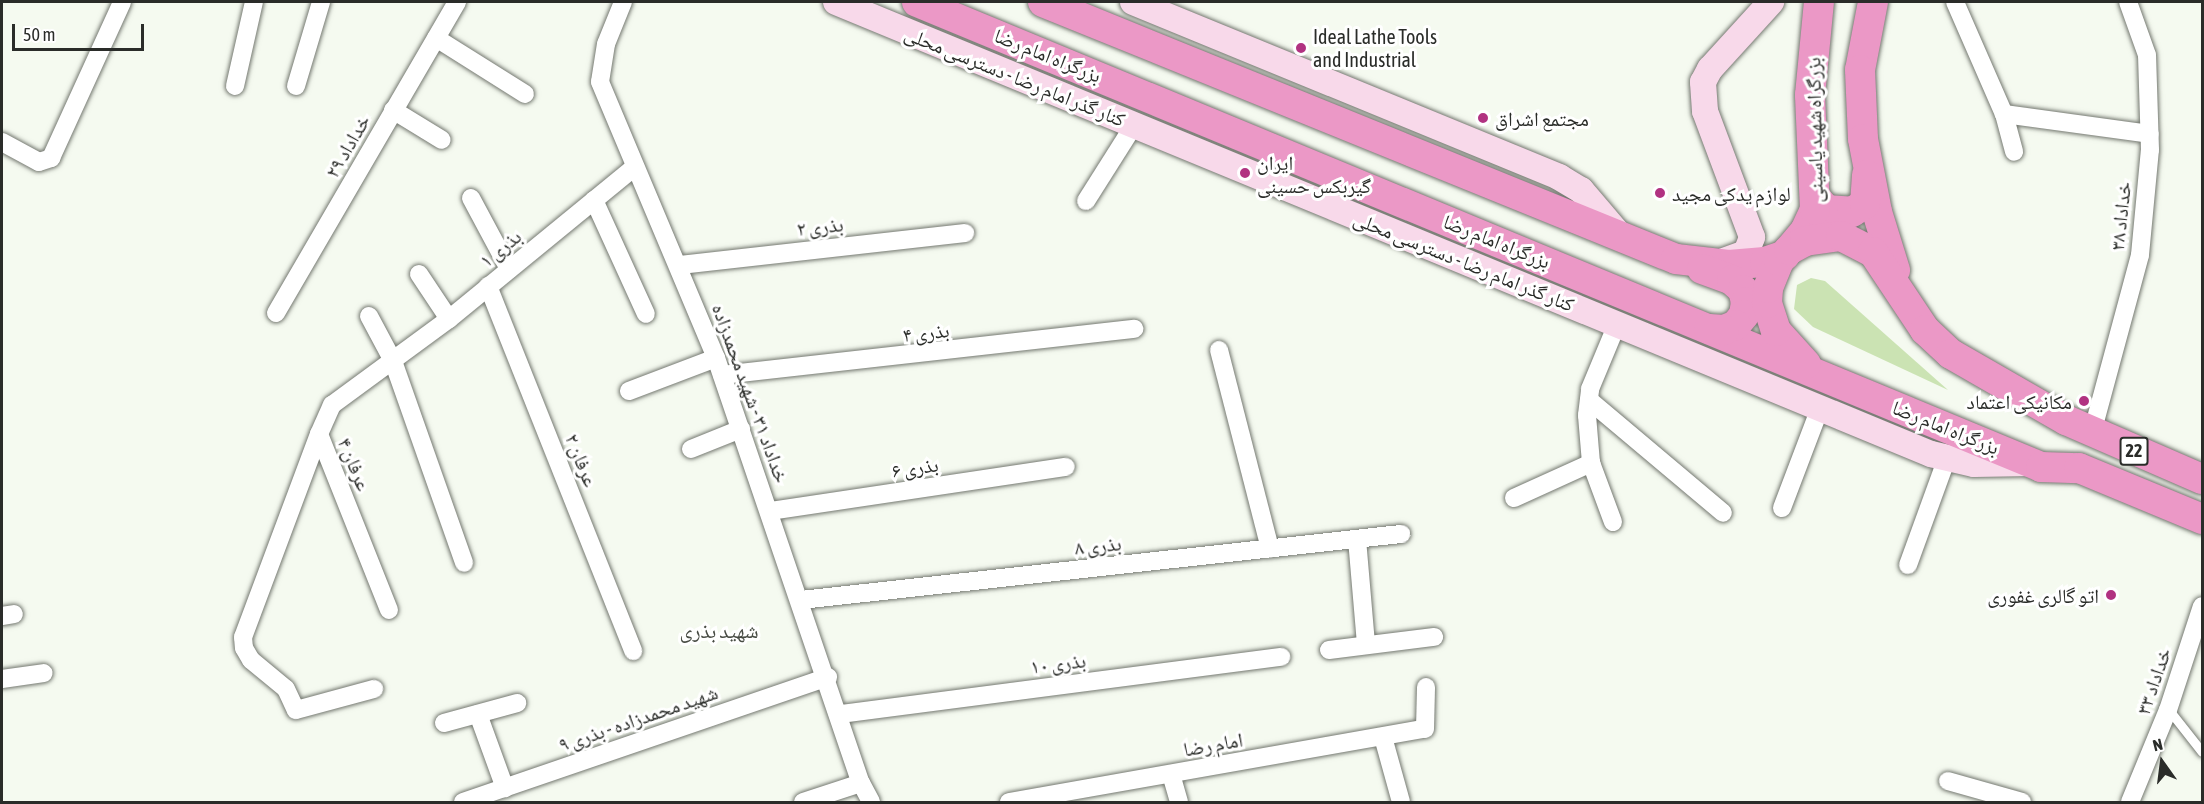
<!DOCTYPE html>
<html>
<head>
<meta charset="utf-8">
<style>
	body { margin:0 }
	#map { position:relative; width:2204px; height:804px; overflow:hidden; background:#f5faf0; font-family:"Asap Condensed","Noto Naskh Arabic",sans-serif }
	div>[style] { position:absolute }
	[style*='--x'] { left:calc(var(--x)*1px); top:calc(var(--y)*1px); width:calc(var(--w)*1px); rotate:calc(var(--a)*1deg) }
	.green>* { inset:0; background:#cbe3b3 }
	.roads { filter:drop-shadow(0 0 2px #747870) drop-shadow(0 0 2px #747870) }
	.service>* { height:9px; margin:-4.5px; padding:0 4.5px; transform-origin:4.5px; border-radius:4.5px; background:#fff }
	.minor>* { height:18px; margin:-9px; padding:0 9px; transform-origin:9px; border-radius:9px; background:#fff }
	.secondary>* { height:26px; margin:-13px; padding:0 13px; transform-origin:13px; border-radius:13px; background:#f8d9ea }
	.trunk>* { height:30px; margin:-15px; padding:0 15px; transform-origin:15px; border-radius:15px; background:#eb98c6 }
	.dots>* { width:16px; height:16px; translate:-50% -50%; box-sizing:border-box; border:3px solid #fff; border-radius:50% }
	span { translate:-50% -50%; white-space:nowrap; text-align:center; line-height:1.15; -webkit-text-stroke:6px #fff; paint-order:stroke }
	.shield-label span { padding:2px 4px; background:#fff; border:2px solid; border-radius:4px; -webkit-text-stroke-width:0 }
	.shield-label { font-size:18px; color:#2a2c29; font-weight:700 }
	.poi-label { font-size:20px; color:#2a2c29 }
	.left { translate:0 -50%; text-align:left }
	.right { translate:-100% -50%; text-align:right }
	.street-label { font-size:20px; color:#2a2c29 }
	.neighbourhood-label { font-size:21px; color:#474b43 }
	.frame { position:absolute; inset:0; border:3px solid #2a2c29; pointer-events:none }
	.north { position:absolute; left:2132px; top:732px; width:60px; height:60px; -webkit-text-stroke:4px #fff; paint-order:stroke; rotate:346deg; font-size:16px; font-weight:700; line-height:24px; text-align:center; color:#2a2c29 }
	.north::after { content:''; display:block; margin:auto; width:21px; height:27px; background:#2a2c29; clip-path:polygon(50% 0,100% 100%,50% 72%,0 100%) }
	.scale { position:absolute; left:12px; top:24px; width:132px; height:27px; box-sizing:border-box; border:3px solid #2a2c29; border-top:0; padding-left:8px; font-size:18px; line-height:21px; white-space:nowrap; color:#2a2c29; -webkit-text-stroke:4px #fff; paint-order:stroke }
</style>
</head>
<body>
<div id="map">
	<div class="green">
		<i style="clip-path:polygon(1811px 278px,1825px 281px,1948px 390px,1813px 327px,1794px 309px,1797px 285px)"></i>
	</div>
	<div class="roads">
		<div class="service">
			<i style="--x:2169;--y:710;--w:53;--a:51.8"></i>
		</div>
		<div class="minor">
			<i style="--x:623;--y:2;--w:45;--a:112"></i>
			<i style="--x:606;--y:44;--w:38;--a:99"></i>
			<i style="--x:600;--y:82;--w:299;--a:67.2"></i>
			<i style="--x:716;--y:358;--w:449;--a:71.2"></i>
			<i style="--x:861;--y:783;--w:21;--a:62"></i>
			<i style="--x:1955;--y:2;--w:122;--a:66.4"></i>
			<i style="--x:2004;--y:114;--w:39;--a:75"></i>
			<i style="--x:436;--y:38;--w:105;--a:32.2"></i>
			<i style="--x:235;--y:86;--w:86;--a:-77.3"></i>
			<i style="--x:296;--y:86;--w:88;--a:-73.4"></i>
			<i style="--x:393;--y:110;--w:57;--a:31.5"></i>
			<i style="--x:2004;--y:114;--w:147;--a:7.8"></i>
			<i style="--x:2;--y:142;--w:42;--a:28.4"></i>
			<i style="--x:39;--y:162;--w:13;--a:-18"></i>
			<i style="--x:51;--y:158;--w:171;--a:-65.5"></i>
			<i style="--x:471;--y:198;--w:81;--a:61.8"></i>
			<i style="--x:594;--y:200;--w:125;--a:65.5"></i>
			<i style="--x:1086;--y:201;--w:90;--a:-57.7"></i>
			<i style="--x:680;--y:265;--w:287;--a:-6.4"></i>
			<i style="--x:419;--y:274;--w:54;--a:56.3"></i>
			<i style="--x:488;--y:286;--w:393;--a:68.3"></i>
			<i style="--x:276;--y:313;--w:360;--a:-59.8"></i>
			<i style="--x:369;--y:316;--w:51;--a:61.9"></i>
			<i style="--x:393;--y:361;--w:214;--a:70.6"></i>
			<i style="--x:1219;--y:350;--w:205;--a:75.6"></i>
			<i style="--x:722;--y:375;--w:415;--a:-6.4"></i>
			<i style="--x:629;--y:391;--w:93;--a:-20.8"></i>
			<i style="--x:1589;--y:400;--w:175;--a:40.1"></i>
			<i style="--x:2092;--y:433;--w:184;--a:-74.9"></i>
			<i style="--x:2140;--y:255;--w:105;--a:-84.6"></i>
			<i style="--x:2150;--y:150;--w:95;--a:-91.8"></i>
			<i style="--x:2147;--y:55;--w:56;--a:-109.7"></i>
			<i style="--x:319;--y:434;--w:217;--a:110.5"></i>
			<i style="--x:243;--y:637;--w:11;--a:85"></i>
			<i style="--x:244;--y:648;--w:14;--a:60"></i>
			<i style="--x:251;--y:660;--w:45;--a:39.6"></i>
			<i style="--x:286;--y:689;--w:23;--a:65"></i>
			<i style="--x:296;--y:710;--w:81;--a:-15.1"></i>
			<i style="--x:691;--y:449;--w:54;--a:-21.8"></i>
			<i style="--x:1514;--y:498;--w:85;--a:-24.4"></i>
			<i style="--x:1782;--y:508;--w:107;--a:-69.2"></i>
			<i style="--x:770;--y:511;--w:299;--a:-8.5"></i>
			<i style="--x:1613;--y:522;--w:63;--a:-110.4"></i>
			<i style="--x:1591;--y:463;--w:48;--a:-94.8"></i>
			<i style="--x:1587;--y:415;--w:26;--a:-83"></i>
			<i style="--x:1590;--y:389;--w:70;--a:-67.4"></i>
			<i style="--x:1357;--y:539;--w:106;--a:85.1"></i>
			<i style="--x:1908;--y:565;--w:114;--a:-70"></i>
			<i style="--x:801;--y:600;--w:604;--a:-6.28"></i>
			<i style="--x:389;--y:610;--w:189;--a:-111.7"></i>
			<i style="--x:319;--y:434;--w:32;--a:-66"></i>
			<i style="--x:332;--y:405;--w:145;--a:-36.3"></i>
			<i style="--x:449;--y:319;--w:240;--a:-39.3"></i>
			<i style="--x:2;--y:616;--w:12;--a:-9"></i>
			<i style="--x:1329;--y:650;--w:106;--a:-7.1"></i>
			<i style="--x:2;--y:679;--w:42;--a:-8.1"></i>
			<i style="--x:478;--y:714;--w:79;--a:70"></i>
			<i style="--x:841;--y:714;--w:444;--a:-7.4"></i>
			<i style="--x:444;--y:723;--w:76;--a:-15.3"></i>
			<i style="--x:1383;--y:737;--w:67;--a:74.5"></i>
			<i style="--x:1171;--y:774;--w:29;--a:74"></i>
			<i style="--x:1948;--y:781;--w:77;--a:15.8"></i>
			<i style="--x:463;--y:802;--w:386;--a:-18.9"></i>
			<i style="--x:803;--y:802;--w:61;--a:-18.1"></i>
			<i style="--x:1009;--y:802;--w:422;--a:-10"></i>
			<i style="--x:1425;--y:729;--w:42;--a:-88.6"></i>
			<i style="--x:2130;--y:802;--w:100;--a:-67.6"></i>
			<i style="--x:2168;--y:710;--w:109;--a:-71.9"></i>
		</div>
		<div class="secondary">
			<i style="--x:836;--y:2;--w:1185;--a:22.43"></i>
			<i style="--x:1931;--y:454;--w:44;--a:13.1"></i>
			<i style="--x:1974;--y:464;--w:57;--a:-1"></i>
			<i style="--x:1133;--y:2;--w:461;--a:22.3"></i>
			<i style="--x:1559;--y:177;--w:26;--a:31"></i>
			<i style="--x:1581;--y:190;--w:63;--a:49.5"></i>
			<i style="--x:1721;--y:262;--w:27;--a:-20"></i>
			<i style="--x:1746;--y:253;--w:17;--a:-69"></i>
			<i style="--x:1752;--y:237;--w:134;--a:-110.5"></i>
			<i style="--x:1705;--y:111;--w:29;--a:-94"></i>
			<i style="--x:1703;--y:82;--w:15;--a:-62"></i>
			<i style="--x:1710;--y:69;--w:91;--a:-47.7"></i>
		</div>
		<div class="trunk">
			<i style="--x:917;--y:2;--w:1216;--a:22.47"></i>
			<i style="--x:2041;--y:467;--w:38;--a:2"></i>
			<i style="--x:2079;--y:468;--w:133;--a:22.5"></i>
			<i style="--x:1043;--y:2;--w:683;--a:22.1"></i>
			<i style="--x:1676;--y:259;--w:53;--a:6.5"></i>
			<i style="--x:1729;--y:265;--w:36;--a:-5"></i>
			<i style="--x:1765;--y:262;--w:21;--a:-19"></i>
			<i style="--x:1873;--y:2;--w:69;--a:100.8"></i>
			<i style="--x:1860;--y:70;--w:69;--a:87.5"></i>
			<i style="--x:1863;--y:139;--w:74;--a:79.1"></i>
			<i style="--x:1877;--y:212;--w:61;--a:72.8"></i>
			<i style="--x:1816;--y:198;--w:16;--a:50"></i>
			<i style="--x:1826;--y:210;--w:26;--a:4"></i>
			<i style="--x:1852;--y:212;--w:15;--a:-32"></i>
			<i style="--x:1865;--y:204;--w:29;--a:-86"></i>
			<i style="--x:1789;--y:250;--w:25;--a:-50"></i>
			<i style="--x:1805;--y:231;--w:23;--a:-65"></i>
			<i style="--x:1815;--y:210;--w:115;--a:-92.5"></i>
			<i style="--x:1810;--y:95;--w:93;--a:-84.5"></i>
			<i style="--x:1702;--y:269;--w:32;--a:20"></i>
			<i style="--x:1732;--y:280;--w:15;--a:42"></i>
			<i style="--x:1743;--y:290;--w:12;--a:76"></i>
			<i style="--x:1746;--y:302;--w:13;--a:99"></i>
			<i style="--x:1744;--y:315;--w:13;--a:129"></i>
			<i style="--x:1736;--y:325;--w:13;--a:157"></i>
			<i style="--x:1724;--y:330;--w:15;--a:-176"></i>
			<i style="--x:1806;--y:364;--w:45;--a:-132.3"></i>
			<i style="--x:1776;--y:331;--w:29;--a:-108"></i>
			<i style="--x:1767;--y:303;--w:15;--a:-86"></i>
			<i style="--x:1768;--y:288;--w:29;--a:-68"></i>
			<i style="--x:1779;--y:261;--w:15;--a:-48"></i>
			<i style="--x:1789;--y:250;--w:18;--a:-29"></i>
			<i style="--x:1805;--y:241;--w:36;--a:-8"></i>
			<i style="--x:1841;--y:236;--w:36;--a:27"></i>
			<i style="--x:1873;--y:252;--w:94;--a:56.3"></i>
			<i style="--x:1925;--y:330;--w:35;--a:43"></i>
			<i style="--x:1951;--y:354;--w:133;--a:29.9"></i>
			<i style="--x:2066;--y:420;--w:148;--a:23.5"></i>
		</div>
	</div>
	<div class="dots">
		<i style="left:1301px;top:48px;background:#b13281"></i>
		<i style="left:1483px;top:118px;background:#b13281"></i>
		<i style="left:1245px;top:173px;background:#b13281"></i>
		<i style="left:1660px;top:193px;background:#b13281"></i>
		<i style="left:2084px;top:401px;background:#b13281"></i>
		<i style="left:2111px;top:595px;background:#b13281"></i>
	</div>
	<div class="shield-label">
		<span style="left:2134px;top:451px">22</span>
	</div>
	<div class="poi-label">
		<span class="left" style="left:1313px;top:48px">Ideal Lathe Tools<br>and Industrial</span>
		<span class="left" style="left:1495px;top:118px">مجتمع اشراق</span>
		<span class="left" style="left:1257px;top:174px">ایران<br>گیربکس حسینی</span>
		<span class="left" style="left:1672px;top:193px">لوازم یدکی مجید</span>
		<span class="right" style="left:2072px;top:401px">مکانیکی اعتماد</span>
		<span class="right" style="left:2099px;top:595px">اتو گالری غفوری</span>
	</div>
	<div class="street-label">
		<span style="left:1048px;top:55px;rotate:22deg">بزرگراه امام رضا</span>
		<span style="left:1015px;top:76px;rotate:22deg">کنار گذر امام رضا - دسترسی محلی</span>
		<span style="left:1814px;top:130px;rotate:-91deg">بزرگراه شهید یاسینی</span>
		<span style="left:347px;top:146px;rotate:-60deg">خداداد ۲۹</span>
		<span style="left:2120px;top:216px;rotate:-84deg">خداداد ۳۸</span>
		<span style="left:820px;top:226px;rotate:-6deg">بذری ۲</span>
		<span style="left:1497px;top:241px;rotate:22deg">بزرگراه امام رضا</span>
		<span style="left:500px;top:248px;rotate:-39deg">بذری ۱</span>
		<span style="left:1464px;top:261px;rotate:22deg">کنار گذر امام رضا - دسترسی محلی</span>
		<span style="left:926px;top:332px;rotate:-6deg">بذری ۴</span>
		<span style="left:751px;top:393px;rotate:70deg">خداداد ۳۱ - شهید محمدزاده</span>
		<span style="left:1946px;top:427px;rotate:22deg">بزرگراه امام رضا</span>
		<span style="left:582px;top:460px;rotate:68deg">عرفان ۲</span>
		<span style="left:355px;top:464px;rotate:68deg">عرفان ۴</span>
		<span style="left:915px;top:467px;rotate:-8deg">بذری ۶</span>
		<span style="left:1098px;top:545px;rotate:-6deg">بذری ۸</span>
		<span style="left:1058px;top:663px;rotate:-7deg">بذری ۱۰</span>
		<span style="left:2153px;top:681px;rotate:-71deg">خداداد ۳۳</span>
		<span style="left:638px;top:718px;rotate:-19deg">شهید محمدزاده - بذری ۹</span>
		<span style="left:1213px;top:744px;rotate:-10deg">امام رضا</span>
	</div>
	<div class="neighbourhood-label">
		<span style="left:719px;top:630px">شهید بذری</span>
	</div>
	<div class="frame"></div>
	<div class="north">N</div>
	<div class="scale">50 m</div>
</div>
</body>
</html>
